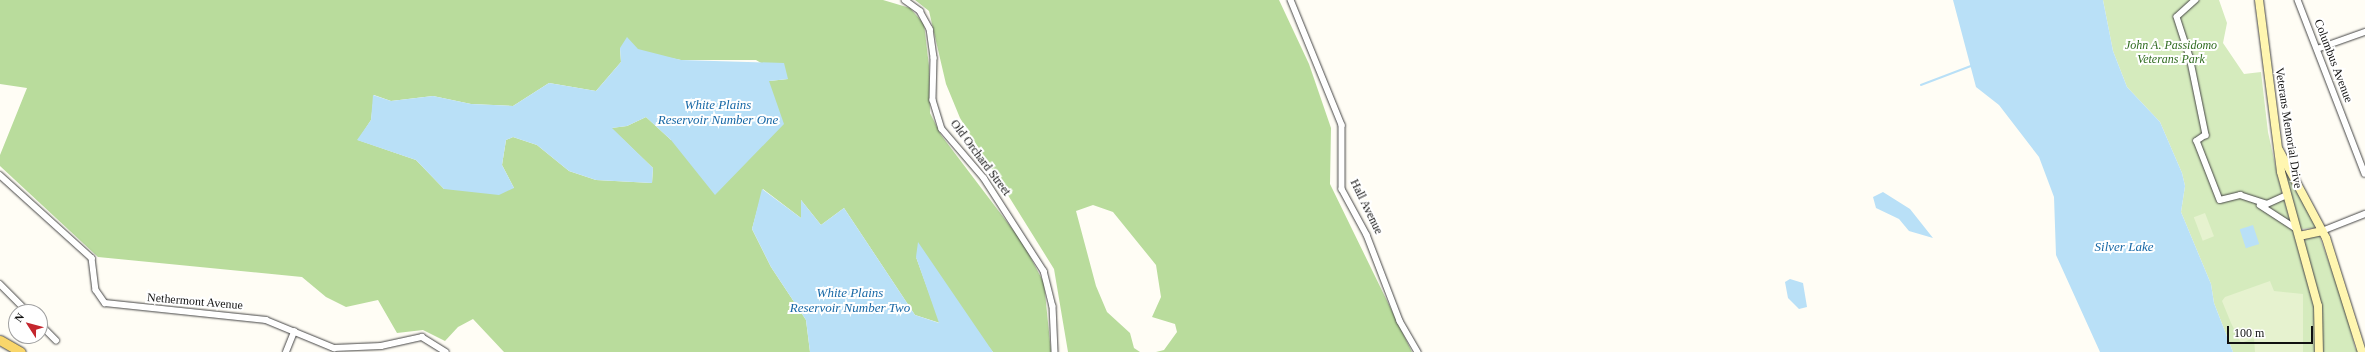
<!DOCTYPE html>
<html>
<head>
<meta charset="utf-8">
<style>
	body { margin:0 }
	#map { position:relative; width:2365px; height:352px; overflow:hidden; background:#fffdf5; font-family:Georgia,serif }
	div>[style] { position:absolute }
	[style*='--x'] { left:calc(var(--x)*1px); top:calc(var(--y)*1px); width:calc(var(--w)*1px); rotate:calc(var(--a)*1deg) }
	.green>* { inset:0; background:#d5ebbd }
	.forest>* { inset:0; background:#b9dc9c }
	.pitch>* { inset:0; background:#e6f2cf; transform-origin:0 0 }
	.water>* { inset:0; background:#b9e0f7; transform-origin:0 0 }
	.stream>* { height:1.5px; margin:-0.75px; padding:0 0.75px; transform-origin:0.75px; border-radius:0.75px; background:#b9e0f7 }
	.roads { filter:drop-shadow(0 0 1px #444) drop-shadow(0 0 1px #444) }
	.street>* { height:5.5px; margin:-2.75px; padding:0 2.75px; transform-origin:2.75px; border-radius:2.75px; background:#fff }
	.secondary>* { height:8px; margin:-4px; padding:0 4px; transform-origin:4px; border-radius:4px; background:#fff6b0 }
	.primary>* { height:9px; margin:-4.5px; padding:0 4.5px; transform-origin:4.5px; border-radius:4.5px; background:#f9d66b }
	span { translate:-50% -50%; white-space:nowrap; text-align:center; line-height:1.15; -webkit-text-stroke:4px #fff; paint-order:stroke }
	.park-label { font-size:12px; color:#2f6b1f; font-style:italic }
	.street-label { font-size:12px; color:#111 }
	.water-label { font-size:13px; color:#1768a6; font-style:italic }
	.north { position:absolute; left:8px; top:304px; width:40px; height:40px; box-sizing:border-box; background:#fff; border:1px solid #a0a0a0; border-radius:50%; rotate:306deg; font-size:11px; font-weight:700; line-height:16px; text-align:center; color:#111 }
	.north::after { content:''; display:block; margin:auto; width:14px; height:18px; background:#c4262e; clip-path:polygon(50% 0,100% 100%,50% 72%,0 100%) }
	.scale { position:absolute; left:2227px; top:326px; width:86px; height:18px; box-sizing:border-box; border:2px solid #111; border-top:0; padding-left:5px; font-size:12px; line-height:14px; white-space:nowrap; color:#111; -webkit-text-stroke:3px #fff; paint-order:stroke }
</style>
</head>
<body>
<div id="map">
	<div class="green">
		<i style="clip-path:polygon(2103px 0,2219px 0,2227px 23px,2223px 43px,2244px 74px,2261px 72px,2268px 132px,2278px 178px,2315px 310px,2315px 352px,2233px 352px,2214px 303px,2211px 284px,2181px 212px,2185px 186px,2182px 173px,2160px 122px,2127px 87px,2113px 51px)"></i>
		<i style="clip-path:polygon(2285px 169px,2315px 225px,2314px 228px,2300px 229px)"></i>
		<i style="clip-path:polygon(2319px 235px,2345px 307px,2355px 348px,2359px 352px,2322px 352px,2321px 303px,2304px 242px,2307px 237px)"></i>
	</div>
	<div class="forest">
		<i style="clip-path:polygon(evenodd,0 0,883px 0,910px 8px,924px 24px,929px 66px,930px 113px,941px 135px,1023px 243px,1044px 283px,1051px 352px,993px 352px,916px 257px,940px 323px,915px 315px,844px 208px,821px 225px,801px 200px,801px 218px,763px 189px,752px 229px,771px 267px,806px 320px,810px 352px,504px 352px,473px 319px,458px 327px,445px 341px,423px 330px,397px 333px,378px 300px,346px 307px,326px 297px,302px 277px,98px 257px,0 166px,0 155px,27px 88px,0 84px,0 0,620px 48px,681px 60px,756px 60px,788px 79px,769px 81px,671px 140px,646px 117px,627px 126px,611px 128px,653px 168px,652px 183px,596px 180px,569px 171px,537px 145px,513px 137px,506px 140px,502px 165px,514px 188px,444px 189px,416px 160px,358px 140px,371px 120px,374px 95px,391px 101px,433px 96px,471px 104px,513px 106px,549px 83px,596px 91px,621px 62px,620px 48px)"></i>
		<i style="clip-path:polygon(915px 0,1279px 0,1309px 64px,1331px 128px,1330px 184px,1412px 352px,1156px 352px,1164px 350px,1177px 332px,1175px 324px,1152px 317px,1161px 297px,1156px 265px,1113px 212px,1093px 205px,1076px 211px,1096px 286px,1107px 312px,1130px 333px,1134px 348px,1140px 352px,1068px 352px,1054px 269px,960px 118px,946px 84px,929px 11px)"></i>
	</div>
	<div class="pitch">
		<i style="left:2205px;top:213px;width:25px;height:12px;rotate:69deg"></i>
		<i style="clip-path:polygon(2270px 281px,2274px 291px,2303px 294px,2303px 352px,2255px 352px,2254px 338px,2241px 343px,2231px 323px,2222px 301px,2225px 297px)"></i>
	</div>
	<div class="water">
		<i style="clip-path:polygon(1953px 0,2103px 0,2113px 51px,2127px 87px,2160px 122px,2182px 173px,2185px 186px,2181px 212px,2211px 284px,2214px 303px,2233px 352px,2100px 352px,2056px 255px,2054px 197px,2039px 157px,1999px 105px,1976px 87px)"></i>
		<i style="clip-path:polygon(627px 37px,638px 49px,681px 60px,784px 63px,788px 79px,769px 81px,784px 124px,715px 195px,671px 140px,646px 117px,627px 126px,612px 128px,653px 168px,652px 183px,596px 180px,569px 171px,537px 145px,513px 137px,506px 140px,502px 165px,514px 188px,499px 195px,444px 189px,416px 160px,357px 140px,371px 120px,373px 95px,391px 101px,433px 96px,471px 104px,513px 106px,549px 83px,596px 91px,621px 62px,620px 48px)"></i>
		<i style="clip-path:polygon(762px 189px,801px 218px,801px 200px,821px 225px,844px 208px,915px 315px,939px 323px,916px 257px,918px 242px,993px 352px,810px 352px,806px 320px,771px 267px,752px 229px)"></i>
		<i style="clip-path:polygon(1883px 192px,1910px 209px,1933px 238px,1909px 231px,1899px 219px,1876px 208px,1873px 197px)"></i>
		<i style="left:2253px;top:225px;width:20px;height:14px;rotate:72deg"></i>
		<i style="clip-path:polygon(1790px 279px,1803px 283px,1807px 307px,1799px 309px,1788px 298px,1785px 282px)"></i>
	</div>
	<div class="stream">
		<i style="--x:1921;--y:85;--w:53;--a:-20.8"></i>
	</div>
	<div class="roads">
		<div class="street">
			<i style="--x:905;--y:0;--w:19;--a:36"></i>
			<i style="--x:920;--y:11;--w:21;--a:61"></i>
			<i style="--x:930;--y:29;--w:29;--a:82"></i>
			<i style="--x:934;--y:58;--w:42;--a:91.4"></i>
			<i style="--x:933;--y:100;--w:30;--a:73"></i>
			<i style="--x:942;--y:129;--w:65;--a:49.4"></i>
			<i style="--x:984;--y:178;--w:111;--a:57.2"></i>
			<i style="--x:1044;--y:271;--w:36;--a:76"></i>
			<i style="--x:1053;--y:306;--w:46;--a:87.5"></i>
			<i style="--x:1291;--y:0;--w:135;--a:67.8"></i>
			<i style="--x:1342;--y:125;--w:64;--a:90"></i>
			<i style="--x:1342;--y:189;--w:52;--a:61.5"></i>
			<i style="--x:1367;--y:235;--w:92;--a:69"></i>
			<i style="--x:1400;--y:321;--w:36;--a:60"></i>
			<i style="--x:2196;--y:0;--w:25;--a:138"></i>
			<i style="--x:2177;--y:17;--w:42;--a:72"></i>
			<i style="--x:2190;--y:57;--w:80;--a:78.4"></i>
			<i style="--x:2206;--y:135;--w:11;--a:146"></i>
			<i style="--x:2197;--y:141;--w:63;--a:68.7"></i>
			<i style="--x:2220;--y:200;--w:21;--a:-14"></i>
			<i style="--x:2240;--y:195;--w:28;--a:18"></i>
			<i style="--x:2267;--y:204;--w:22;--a:-24"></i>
			<i style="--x:2298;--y:0;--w:186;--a:68.9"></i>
			<i style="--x:2317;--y:49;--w:51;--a:-19.5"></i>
			<i style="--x:0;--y:175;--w:124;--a:42.1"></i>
			<i style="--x:92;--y:258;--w:32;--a:83"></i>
			<i style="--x:96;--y:290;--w:16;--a:55"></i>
			<i style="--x:105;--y:303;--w:162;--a:6"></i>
			<i style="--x:266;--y:320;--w:74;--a:22.4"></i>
			<i style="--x:334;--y:348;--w:47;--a:-2.4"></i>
			<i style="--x:381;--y:346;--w:42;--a:-12.4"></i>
			<i style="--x:422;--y:337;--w:28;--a:32"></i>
			<i style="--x:2260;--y:205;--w:44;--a:33"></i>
			<i style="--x:2322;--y:231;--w:46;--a:-21.6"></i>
			<i style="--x:0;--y:284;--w:40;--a:45"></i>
			<i style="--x:40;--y:324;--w:23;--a:45"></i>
			<i style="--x:286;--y:352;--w:22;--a:-68"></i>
		</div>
		<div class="secondary">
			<i style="--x:2259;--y:0;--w:173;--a:82.7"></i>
			<i style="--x:2281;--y:172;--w:139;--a:74.6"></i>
			<i style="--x:2318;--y:306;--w:46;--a:88.8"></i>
			<i style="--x:2279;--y:150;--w:100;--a:61.9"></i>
			<i style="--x:2326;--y:238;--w:120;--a:72.5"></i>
			<i style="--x:2299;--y:236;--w:24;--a:-12"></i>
		</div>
		<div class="primary">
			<i style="--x:0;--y:340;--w:24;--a:30"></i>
		</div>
	</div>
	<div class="park-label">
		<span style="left:2171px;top:53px">John A. Passidomo<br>Veterans Park</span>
	</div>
	<div class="street-label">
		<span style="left:2333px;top:61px;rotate:69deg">Columbus Avenue</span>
		<span style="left:2288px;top:128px;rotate:81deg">Veterans Memorial Drive</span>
		<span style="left:980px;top:158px;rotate:53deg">Old Orchard Street</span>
		<span style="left:1366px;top:207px;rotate:64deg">Hall Avenue</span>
		<span style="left:195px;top:302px;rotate:5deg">Nethermont Avenue</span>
	</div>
	<div class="water-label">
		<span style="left:718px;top:113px">White Plains<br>Reservoir Number One</span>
		<span style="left:2124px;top:247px">Silver Lake</span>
		<span style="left:850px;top:301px">White Plains<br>Reservoir Number Two</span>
	</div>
	<div class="north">N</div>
	<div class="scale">100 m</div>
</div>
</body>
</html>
